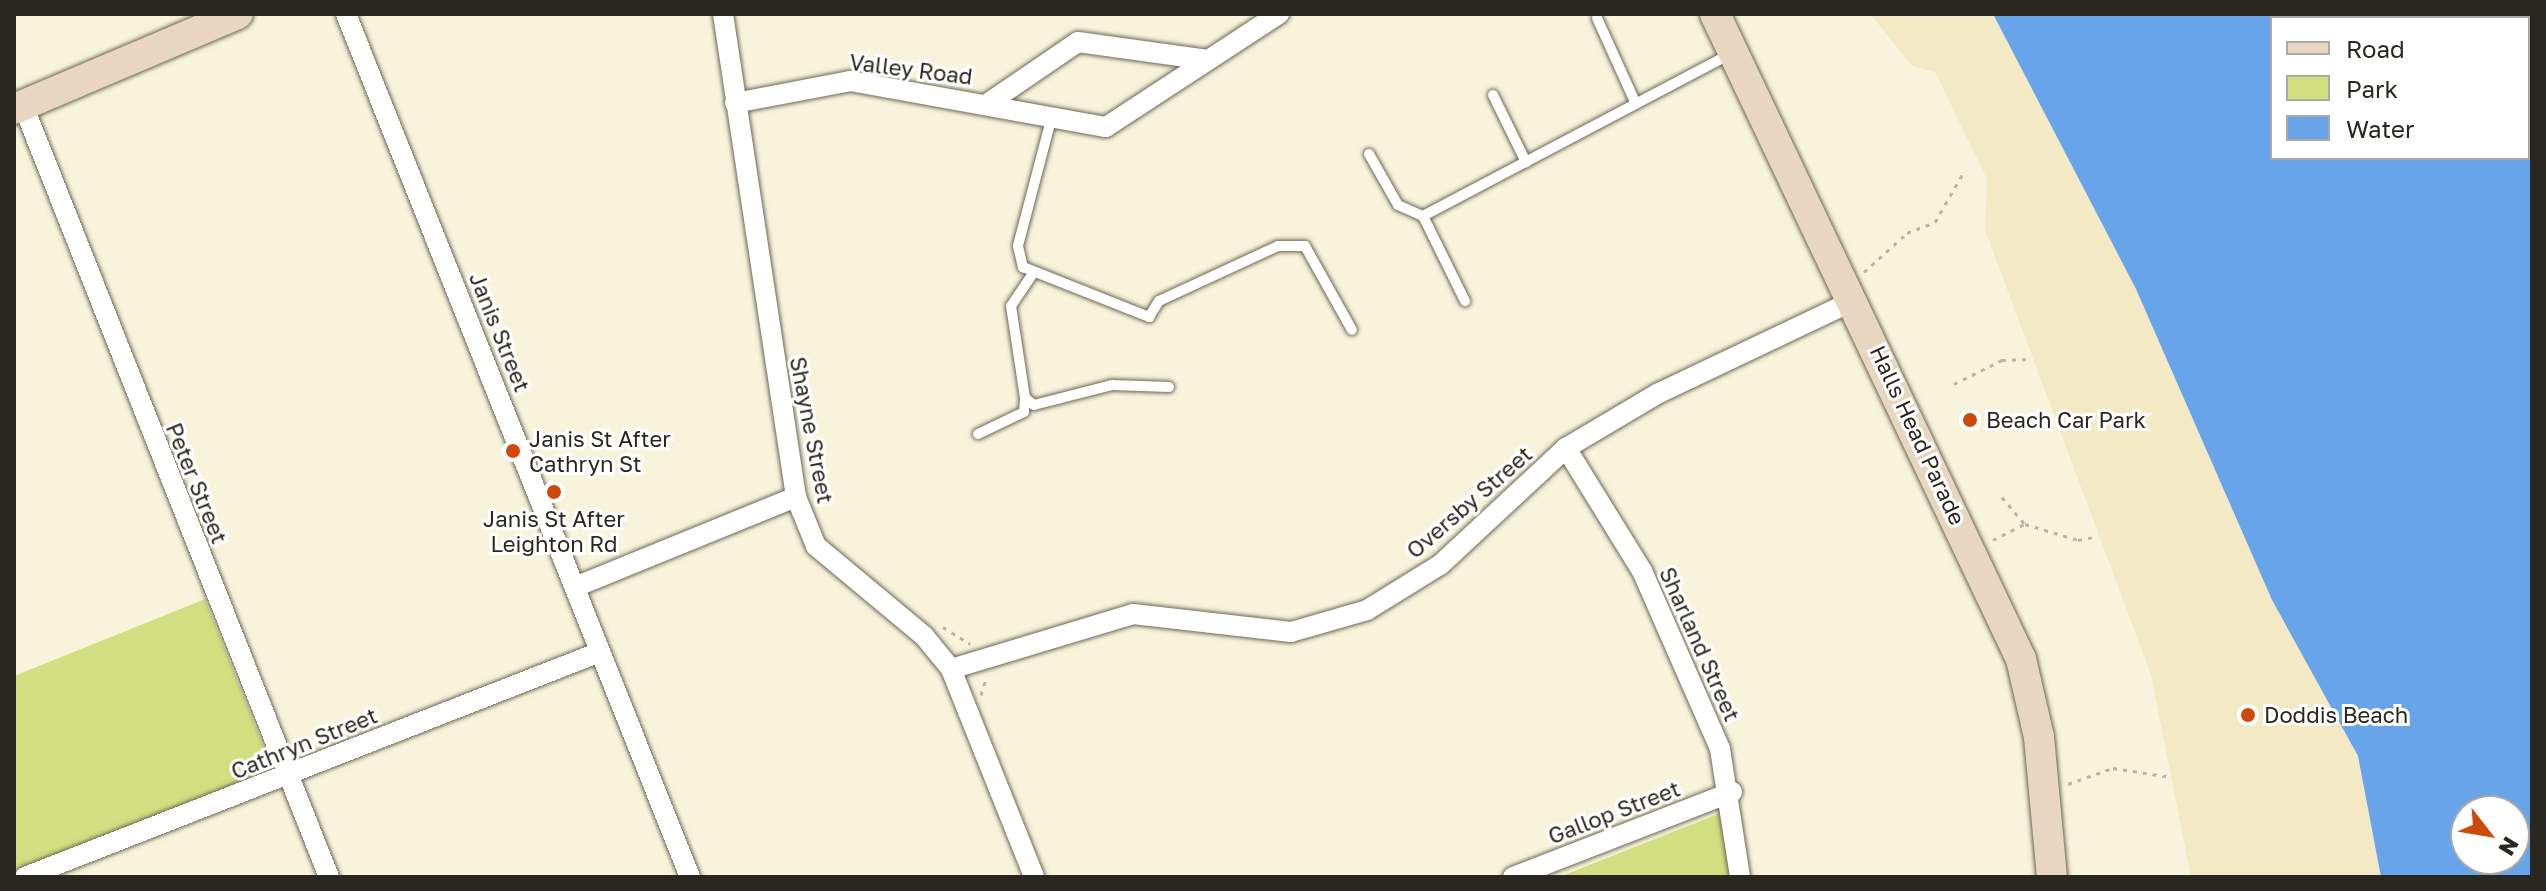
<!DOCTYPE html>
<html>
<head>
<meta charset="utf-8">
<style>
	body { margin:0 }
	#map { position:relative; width:2546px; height:891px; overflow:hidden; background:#f8f4dc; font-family:"Golos Text",sans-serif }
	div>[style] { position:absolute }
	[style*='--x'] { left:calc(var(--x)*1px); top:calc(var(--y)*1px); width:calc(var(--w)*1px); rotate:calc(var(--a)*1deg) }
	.green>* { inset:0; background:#d2df81 }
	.sand>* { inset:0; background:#f3e9c4 }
	.water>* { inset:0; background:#68a4e9 }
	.path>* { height:3px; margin-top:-1.5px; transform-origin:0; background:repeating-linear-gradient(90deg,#b8b5a1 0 4px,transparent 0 10px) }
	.roads { filter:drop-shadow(0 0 2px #6c6854) drop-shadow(0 0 2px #6c6854) }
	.lane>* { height:10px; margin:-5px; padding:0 5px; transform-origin:5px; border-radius:5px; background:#fff }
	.street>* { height:20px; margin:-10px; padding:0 10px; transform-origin:10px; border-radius:10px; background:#fff }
	.secondary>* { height:30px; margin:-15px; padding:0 15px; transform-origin:15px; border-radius:15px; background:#e8d6c0 }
	.dots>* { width:22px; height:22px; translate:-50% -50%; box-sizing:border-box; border:4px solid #fff; border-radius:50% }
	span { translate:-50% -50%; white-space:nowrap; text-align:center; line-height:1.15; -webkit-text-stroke:6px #fff; paint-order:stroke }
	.street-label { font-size:22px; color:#29271f }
	.poi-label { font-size:22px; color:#29271f }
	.left { translate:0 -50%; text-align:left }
	.frame { position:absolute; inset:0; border:16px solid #29271f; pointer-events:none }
	.legend { position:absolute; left:2270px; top:16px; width:260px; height:144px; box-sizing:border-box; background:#fff; border:2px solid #a9a9a5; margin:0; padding:10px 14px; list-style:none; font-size:24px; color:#29271f }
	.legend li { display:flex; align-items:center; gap:16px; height:40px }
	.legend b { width:40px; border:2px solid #a9a9a5 }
	.north { position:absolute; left:2450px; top:795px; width:80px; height:80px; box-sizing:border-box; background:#fff; border:2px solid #a9a9a5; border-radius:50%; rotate:121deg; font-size:22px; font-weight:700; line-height:32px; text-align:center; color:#29271f }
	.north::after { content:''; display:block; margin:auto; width:28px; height:36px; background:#cf490c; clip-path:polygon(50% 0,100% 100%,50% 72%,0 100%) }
</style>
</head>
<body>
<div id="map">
	<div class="green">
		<i style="clip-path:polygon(205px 599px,266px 753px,260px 774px,14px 872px,14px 676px)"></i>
		<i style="clip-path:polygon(1726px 811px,1731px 877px,1559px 877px)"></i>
	</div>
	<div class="sand">
		<i style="clip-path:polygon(1870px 14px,1993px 14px,2136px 289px,2272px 600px,2358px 756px,2381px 877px,2191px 877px,2151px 675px,1985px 230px,1987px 179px,1935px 72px,1912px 66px)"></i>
	</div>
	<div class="water">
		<i style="clip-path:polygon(evenodd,1993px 14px,2532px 14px,2532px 877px,2381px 877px,2358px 756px,2272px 600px,2136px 289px,1993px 14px,2272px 18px,2528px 18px,2528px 158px,2272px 158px,2272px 18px,1993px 14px,2466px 811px,2514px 811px,2514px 859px,2466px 859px,2466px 811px)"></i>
	</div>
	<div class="path">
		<i style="--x:1864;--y:272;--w:58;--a:-42.2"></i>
		<i style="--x:1907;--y:233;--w:30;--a:-21"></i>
		<i style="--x:1935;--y:222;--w:60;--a:-60"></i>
		<i style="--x:1954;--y:384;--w:54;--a:-26.6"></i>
		<i style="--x:2002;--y:360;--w:29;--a:-2"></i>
		<i style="--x:2002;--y:497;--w:35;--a:50"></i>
		<i style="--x:2025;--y:524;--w:55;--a:16.8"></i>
		<i style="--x:2078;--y:540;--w:15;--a:-11"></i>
		<i style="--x:1993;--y:540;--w:36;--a:-27"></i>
		<i style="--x:943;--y:627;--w:32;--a:32"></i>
		<i style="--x:981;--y:695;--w:17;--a:-73"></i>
		<i style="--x:2068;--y:784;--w:48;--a:-19.6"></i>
		<i style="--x:2113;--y:768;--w:59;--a:8.8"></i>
	</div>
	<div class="roads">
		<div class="lane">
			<i style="--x:1597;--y:18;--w:94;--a:65.6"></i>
			<i style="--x:1493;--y:95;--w:75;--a:63.8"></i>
			<i style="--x:1052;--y:116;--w:134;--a:104.7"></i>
			<i style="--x:1018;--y:246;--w:22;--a:77"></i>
			<i style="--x:1023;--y:267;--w:136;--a:21.6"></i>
			<i style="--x:1149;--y:317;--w:19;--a:-58"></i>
			<i style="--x:1159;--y:301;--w:131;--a:-24.8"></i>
			<i style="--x:1278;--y:246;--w:27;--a:0"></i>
			<i style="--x:1305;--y:246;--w:96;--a:60.8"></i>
			<i style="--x:1369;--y:154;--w:59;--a:60.4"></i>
			<i style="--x:1398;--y:205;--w:27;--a:24"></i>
			<i style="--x:1423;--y:216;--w:349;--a:-27.8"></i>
			<i style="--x:1423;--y:216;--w:95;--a:63.7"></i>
			<i style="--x:1034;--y:272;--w:41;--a:124.1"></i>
			<i style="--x:1011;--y:306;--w:93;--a:81.3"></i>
			<i style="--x:1025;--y:398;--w:11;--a:38"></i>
			<i style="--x:1034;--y:405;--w:81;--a:-14.4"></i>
			<i style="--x:1112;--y:385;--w:57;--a:2"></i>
			<i style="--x:978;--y:434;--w:51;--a:-25.6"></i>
			<i style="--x:1024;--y:412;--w:14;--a:-86"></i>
		</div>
		<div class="street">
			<i style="--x:346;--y:14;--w:929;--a:68.27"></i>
			<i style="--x:723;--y:14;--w:488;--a:81.4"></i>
			<i style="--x:796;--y:497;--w:53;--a:67.8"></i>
			<i style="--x:816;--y:546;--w:141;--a:39.8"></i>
			<i style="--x:924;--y:636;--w:43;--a:50.7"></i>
			<i style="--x:951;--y:669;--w:224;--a:68.2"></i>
			<i style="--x:735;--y:103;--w:117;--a:-10.8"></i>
			<i style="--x:850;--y:81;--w:260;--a:10.2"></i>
			<i style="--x:1106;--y:127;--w:207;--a:-33.2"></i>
			<i style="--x:987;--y:104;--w:110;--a:-34.3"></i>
			<i style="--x:1078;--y:42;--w:131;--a:7.9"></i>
			<i style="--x:23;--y:105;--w:830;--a:68.38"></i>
			<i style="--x:1566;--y:448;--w:145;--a:58.3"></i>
			<i style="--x:1642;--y:571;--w:194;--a:66.3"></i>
			<i style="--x:1720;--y:749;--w:130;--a:81.1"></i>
			<i style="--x:575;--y:587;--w:239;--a:-22.2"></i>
			<i style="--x:951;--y:669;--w:190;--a:-16.8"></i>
			<i style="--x:1133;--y:614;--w:159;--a:6.5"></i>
			<i style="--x:1291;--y:632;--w:79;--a:-16.1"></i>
			<i style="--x:1367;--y:610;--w:86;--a:-31.7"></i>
			<i style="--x:1440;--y:565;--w:172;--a:-42.9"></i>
			<i style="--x:1566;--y:448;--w:106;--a:-30.7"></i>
			<i style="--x:1657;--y:394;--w:219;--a:-25.4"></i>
			<i style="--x:25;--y:877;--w:617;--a:-21.37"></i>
			<i style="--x:1513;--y:877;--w:235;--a:-21.2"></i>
		</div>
		<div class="secondary">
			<i style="--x:1715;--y:14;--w:714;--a:64.62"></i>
			<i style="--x:2021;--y:659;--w:80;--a:77"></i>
			<i style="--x:2039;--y:737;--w:141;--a:84.7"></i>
			<i style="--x:14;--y:109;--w:243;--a:-23"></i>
		</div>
	</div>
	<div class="dots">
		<i style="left:1970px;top:420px;background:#cf490c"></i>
		<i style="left:513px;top:451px;background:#cf490c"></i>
		<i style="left:554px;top:492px;background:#cf490c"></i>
		<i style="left:2248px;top:715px;background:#cf490c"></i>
	</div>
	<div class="street-label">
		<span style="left:911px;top:69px;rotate:7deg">Valley Road</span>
		<span style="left:500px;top:332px;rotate:68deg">Janis Street</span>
		<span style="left:812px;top:430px;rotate:79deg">Shayne Street</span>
		<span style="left:1918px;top:435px;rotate:65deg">Halls Head Parade</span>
		<span style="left:197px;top:483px;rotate:68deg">Peter Street</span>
		<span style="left:1469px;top:502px;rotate:-41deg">Oversby Street</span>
		<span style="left:1700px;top:644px;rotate:66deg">Sharland Street</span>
		<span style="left:304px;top:743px;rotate:-22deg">Cathryn Street</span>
		<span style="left:1614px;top:812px;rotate:-21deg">Gallop Street</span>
	</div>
	<div class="poi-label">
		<span class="left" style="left:1986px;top:420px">Beach Car Park</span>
		<span class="left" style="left:529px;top:451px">Janis St After<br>Cathryn St</span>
		<span style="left:554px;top:531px">Janis St After<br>Leighton Rd</span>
		<span class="left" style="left:2264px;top:715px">Doddis Beach</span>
	</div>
	<div class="frame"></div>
	<ul class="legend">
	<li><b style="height:10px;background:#e8d6c0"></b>Road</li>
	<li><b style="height:22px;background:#d2df81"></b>Park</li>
	<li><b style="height:22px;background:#68a4e9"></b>Water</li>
	</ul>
	<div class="north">N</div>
</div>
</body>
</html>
